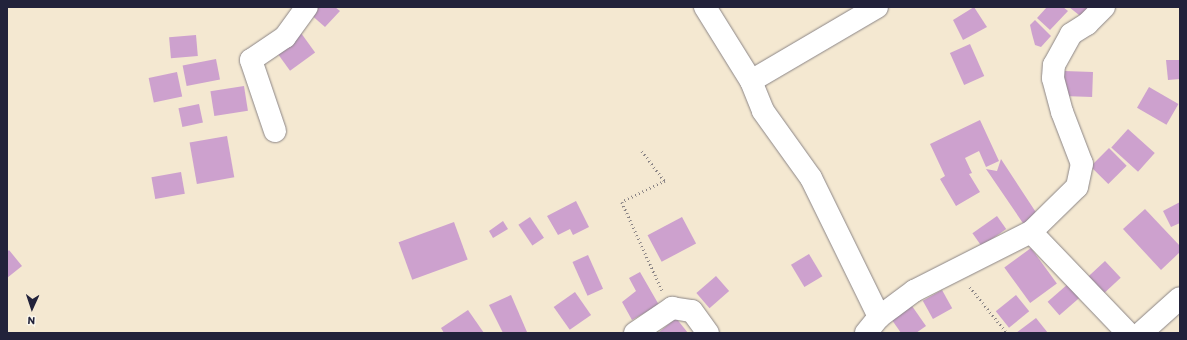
<!DOCTYPE html>
<html>
<head>
<meta charset="utf-8">
<style>
	body { margin:0 }
	#map { position:relative; width:1187px; height:340px; overflow:hidden; background:#f4e8d1; font-family:Itim,sans-serif }
	div>[style] { position:absolute }
	[style*='--x'] { left:calc(var(--x)*1px); top:calc(var(--y)*1px); width:calc(var(--w)*1px); rotate:calc(var(--a)*1deg) }
	.building>* { inset:0; background:#cda1ce; transform-origin:0 0 }
	.path>* { height:2.5px; margin-top:-1.25px; transform-origin:0; background:repeating-linear-gradient(90deg,#8b8586 0 1px,transparent 0 4px) }
	.roads { filter:drop-shadow(0 0 1px #8b8586) drop-shadow(0 0 1px #8b8586) }
	.street>* { height:22px; margin:-11px; padding:0 11px; transform-origin:11px; border-radius:11px; background:#fff }
	span { translate:-50% -50%; white-space:nowrap; text-align:center; line-height:1.15; -webkit-text-stroke:4px #fbf7ec; paint-order:stroke }
	.frame { position:absolute; inset:0; border:8px solid #22223b; pointer-events:none }
	.north { position:absolute; left:12px; top:288px; width:40px; height:40px; -webkit-text-stroke:3px #fbf7ec; paint-order:stroke; rotate:183deg; font-size:11px; font-weight:700; line-height:16px; text-align:center; color:#22223b }
	.north::after { content:''; display:block; margin:auto; width:14px; height:18px; background:#22223b; clip-path:polygon(50% 0,100% 100%,50% 72%,0 100%) }
</style>
</head>
<body>
<div id="map">
	<div class="building">
		<i style="clip-path:polygon(314px 7px,335px 7px,340px 11px,325px 27px,309px 13px)"></i>
		<i style="clip-path:polygon(974px 7px,987px 27px,963px 40px,953px 20px)"></i>
		<i style="clip-path:polygon(1047px 7px,1063px 7px,1068px 11px,1050px 30px,1037px 18px)"></i>
		<i style="clip-path:polygon(1069px 7px,1094px 7px,1084px 19px)"></i>
		<i style="clip-path:polygon(1035px 20px,1051px 36px,1041px 47px,1035px 45px,1032px 34px,1030px 25px)"></i>
		<i style="left:301px;top:33px;width:24px;height:31px;rotate:54deg"></i>
		<i style="left:196px;top:35px;width:21px;height:27px;rotate:85deg"></i>
		<i style="left:970px;top:44px;width:35px;height:22px;rotate:66deg"></i>
		<i style="left:216px;top:59px;width:21px;height:34px;rotate:79deg"></i>
		<i style="clip-path:polygon(1166px 60px,1180px 60px,1180px 79px,1168px 80px)"></i>
		<i style="left:1064px;top:71px;width:29px;height:25px;rotate:2deg"></i>
		<i style="left:177px;top:72px;width:25px;height:29px;rotate:78deg"></i>
		<i style="left:244px;top:86px;width:25px;height:34px;rotate:81deg"></i>
		<i style="left:1149px;top:87px;width:34px;height:24px;rotate:30deg"></i>
		<i style="left:199px;top:104px;width:19px;height:21px;rotate:78deg"></i>
		<i style="clip-path:polygon(980px 120px,999px 161px,986px 167px,979px 151px,965px 158px,972px 173px,969px 174px,980px 192px,956px 206px,940px 179px,945px 176px,930px 144px)"></i>
		<i style="left:1128px;top:129px;width:36px;height:25px;rotate:42deg"></i>
		<i style="left:227px;top:136px;width:42px;height:38px;rotate:80deg"></i>
		<i style="left:1109px;top:148px;width:25px;height:26px;rotate:45deg"></i>
		<i style="clip-path:polygon(1001px 159px,1041px 220px,1027px 229px,986px 169px,997px 171px)"></i>
		<i style="left:181px;top:172px;width:22px;height:30px;rotate:80deg"></i>
		<i style="clip-path:polygon(576px 201px,589px 227px,573px 235px,570px 229px,558px 235px,547px 216px)"></i>
		<i style="clip-path:polygon(1180px 202px,1180px 223px,1171px 227px,1163px 211px)"></i>
		<i style="clip-path:polygon(1145px 209px,1180px 246px,1180px 252px,1161px 270px,1123px 229px)"></i>
		<i style="left:997px;top:216px;width:16px;height:30px;rotate:55deg"></i>
		<i style="left:530px;top:217px;width:25px;height:14px;rotate:56deg"></i>
		<i style="left:682px;top:217px;width:30px;height:39px;rotate:62deg"></i>
		<i style="clip-path:polygon(503px 221px,508px 229px,493px 238px,489px 231px)"></i>
		<i style="left:454px;top:222px;width:40px;height:59px;rotate:70deg"></i>
		<i style="left:1031px;top:248px;width:44px;height:33px;rotate:54deg"></i>
		<i style="clip-path:polygon(9px 250px,22px 266px,7px 278px,7px 252px)"></i>
		<i style="left:809px;top:254px;width:26px;height:21px;rotate:59deg"></i>
		<i style="left:588px;top:255px;width:37px;height:17px;rotate:66deg"></i>
		<i style="left:1105px;top:261px;width:23px;height:25px;rotate:47deg"></i>
		<i style="clip-path:polygon(640px 272px,659px 305px,632px 320px,622px 302px,636px 291px,629px 278px)"></i>
		<i style="left:716px;top:276px;width:20px;height:26px;rotate:49deg"></i>
		<i style="left:1068px;top:284px;width:18px;height:27px;rotate:49deg"></i>
		<i style="left:942px;top:290px;width:21px;height:22px;rotate:61deg"></i>
		<i style="left:575px;top:292px;width:28px;height:26px;rotate:55deg"></i>
		<i style="clip-path:polygon(511px 295px,527px 332px,525px 333px,503px 333px,489px 305px)"></i>
		<i style="left:1016px;top:295px;width:21px;height:26px;rotate:51deg"></i>
		<i style="clip-path:polygon(912px 306px,926px 326px,916px 333px,901px 333px,892px 320px)"></i>
		<i style="clip-path:polygon(468px 310px,484px 333px,444px 333px,441px 328px)"></i>
		<i style="clip-path:polygon(676px 318px,688px 333px,658px 333px)"></i>
		<i style="clip-path:polygon(1036px 318px,1048px 333px,1016px 333px)"></i>
	</div>
	<div class="path">
		<i style="--x:642;--y:151;--w:38;--a:53"></i>
		<i style="--x:665;--y:181;--w:48;--a:154"></i>
		<i style="--x:622;--y:202;--w:97;--a:65.6"></i>
		<i style="--x:970;--y:287;--w:59;--a:51.2"></i>
	</div>
	<div class="roads">
		<div class="street">
			<i style="--x:705;--y:7;--w:87;--a:58.1"></i>
			<i style="--x:877;--y:7;--w:146;--a:149.6"></i>
			<i style="--x:751;--y:81;--w:32;--a:68"></i>
			<i style="--x:763;--y:111;--w:82;--a:54.4"></i>
			<i style="--x:811;--y:178;--w:155;--a:63.9"></i>
			<i style="--x:879;--y:317;--w:44;--a:-36.6"></i>
			<i style="--x:914;--y:291;--w:131;--a:-26.8"></i>
			<i style="--x:1031;--y:232;--w:64;--a:-44.4"></i>
			<i style="--x:1077;--y:187;--w:24;--a:-78"></i>
			<i style="--x:1082;--y:164;--w:56;--a:-111"></i>
			<i style="--x:1062;--y:112;--w:35;--a:-105"></i>
			<i style="--x:1053;--y:78;--w:13;--a:-86"></i>
			<i style="--x:1054;--y:65;--w:35;--a:-61"></i>
			<i style="--x:1071;--y:34;--w:19;--a:-32"></i>
			<i style="--x:1087;--y:24;--w:24;--a:-45"></i>
			<i style="--x:275;--y:131;--w:75;--a:-108.7"></i>
			<i style="--x:251;--y:60;--w:41;--a:-34.1"></i>
			<i style="--x:285;--y:37;--w:37;--a:-54"></i>
			<i style="--x:1031;--y:232;--w:140;--a:46.2"></i>
			<i style="--x:635;--y:333;--w:45;--a:-34"></i>
			<i style="--x:672;--y:308;--w:20;--a:9"></i>
			<i style="--x:692;--y:311;--w:27;--a:54"></i>
			<i style="--x:866;--y:333;--w:21;--a:-51"></i>
			<i style="--x:1141;--y:333;--w:52;--a:-41.9"></i>
		</div>
	</div>
	<div class="frame"></div>
	<div class="north">N</div>
</div>
</body>
</html>
